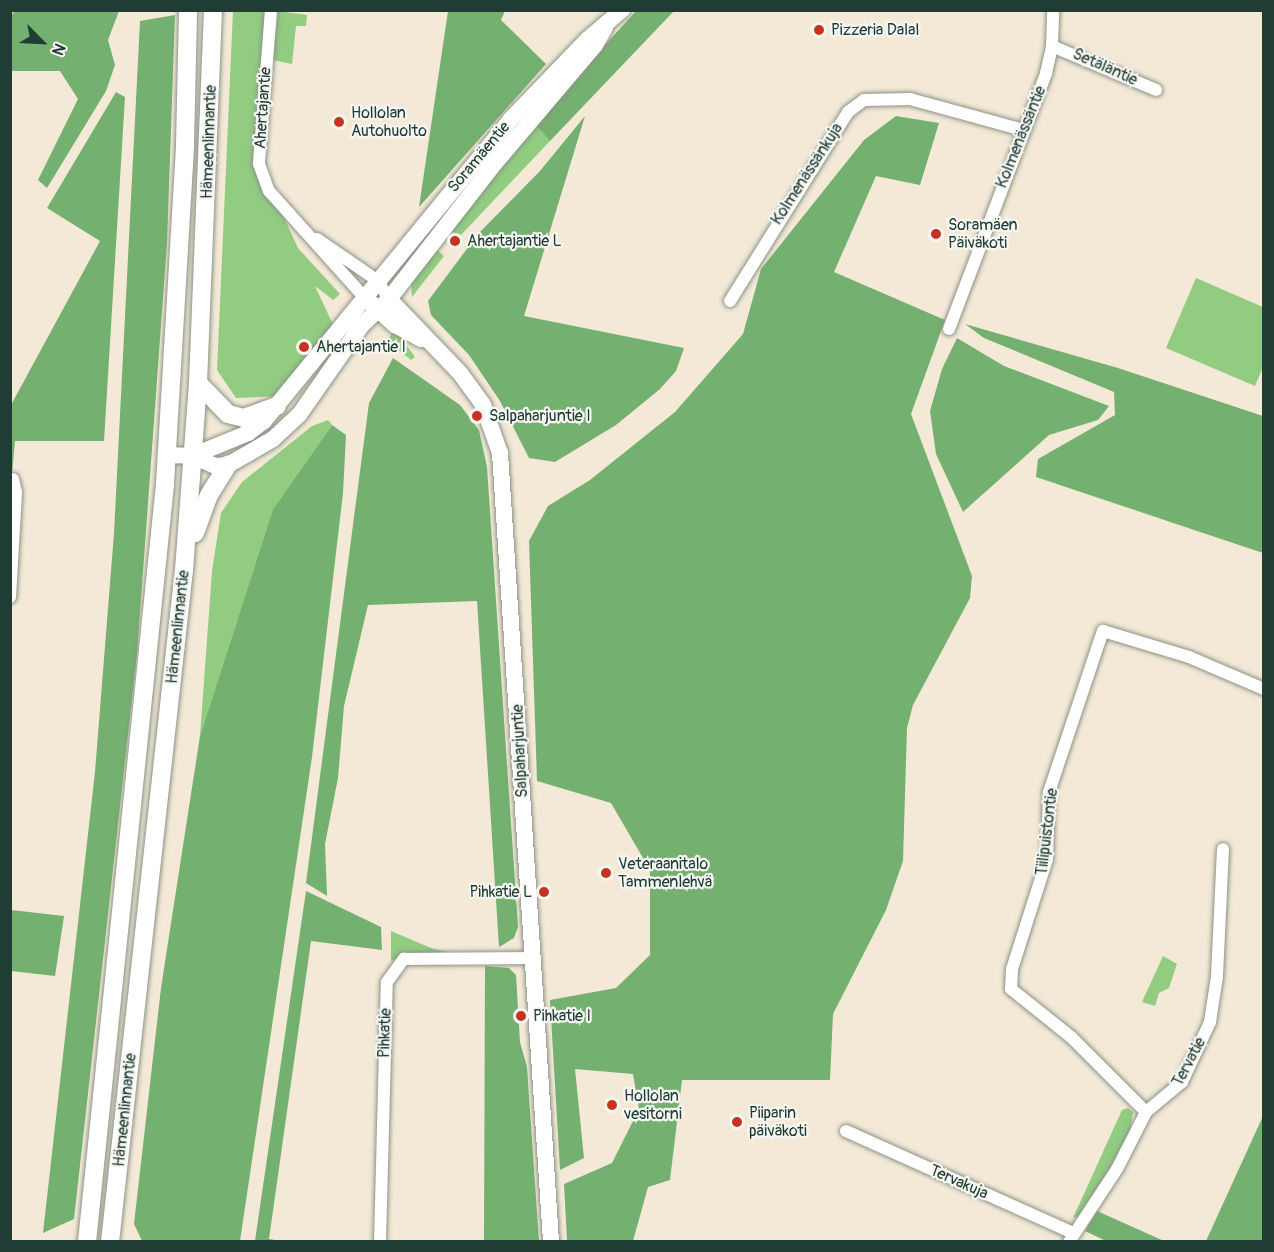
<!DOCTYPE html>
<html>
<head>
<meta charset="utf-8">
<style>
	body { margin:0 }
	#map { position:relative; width:1274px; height:1252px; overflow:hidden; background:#f4e9d7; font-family:Pangolin,sans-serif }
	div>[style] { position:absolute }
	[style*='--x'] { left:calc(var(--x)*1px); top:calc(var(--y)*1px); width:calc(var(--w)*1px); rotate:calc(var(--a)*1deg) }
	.green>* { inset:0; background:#91cc81 }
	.forest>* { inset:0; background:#74b06f }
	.roads { filter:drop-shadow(0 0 2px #8a9386) drop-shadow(0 0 2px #8a9386) }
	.street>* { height:12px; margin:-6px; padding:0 6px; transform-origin:6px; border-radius:6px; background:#fff }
	.secondary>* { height:16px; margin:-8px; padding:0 8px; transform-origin:8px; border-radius:8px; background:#fff }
	.primary>* { height:18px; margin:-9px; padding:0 9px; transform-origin:9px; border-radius:9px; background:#fff }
	.dots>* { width:16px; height:16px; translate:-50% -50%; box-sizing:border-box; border:3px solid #f6f6f2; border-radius:50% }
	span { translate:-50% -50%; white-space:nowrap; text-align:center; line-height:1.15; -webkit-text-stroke:4.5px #f6f6f2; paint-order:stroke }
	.poi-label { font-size:16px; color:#1f3d34 }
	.left { translate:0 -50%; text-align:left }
	.right { translate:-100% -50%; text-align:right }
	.street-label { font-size:16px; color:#1f3d34 }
	.frame { position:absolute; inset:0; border:12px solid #1f3d34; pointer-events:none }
	.north { position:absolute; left:12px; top:12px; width:60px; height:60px; -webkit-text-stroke:4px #f6f6f2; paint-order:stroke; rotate:114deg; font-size:16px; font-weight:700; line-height:24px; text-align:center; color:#1f3d34 }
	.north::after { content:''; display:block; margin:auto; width:21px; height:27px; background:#1f3d34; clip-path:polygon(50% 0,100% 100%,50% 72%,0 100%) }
</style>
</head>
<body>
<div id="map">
	<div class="green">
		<i style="clip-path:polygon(233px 11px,268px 11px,259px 164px,298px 248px,340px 294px,333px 300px,315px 286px,336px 331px,285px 396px,236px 398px,217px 370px)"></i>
		<i style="clip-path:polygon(278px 11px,307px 15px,306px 26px,296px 26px,292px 64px,273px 60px)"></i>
		<i style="clip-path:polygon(534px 123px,550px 141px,459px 237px,452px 231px)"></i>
		<i style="clip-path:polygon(437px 250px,444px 256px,412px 297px,411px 282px)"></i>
		<i style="clip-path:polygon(1196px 278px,1263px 307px,1263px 367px,1255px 386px,1166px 348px)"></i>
		<i style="clip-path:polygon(392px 333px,400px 336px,415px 357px,411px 360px,387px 341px)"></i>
		<i style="clip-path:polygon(328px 420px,332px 425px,273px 509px,200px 736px,212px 571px,221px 513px,242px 482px,312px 426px)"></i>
		<i style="clip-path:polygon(391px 931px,431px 948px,447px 952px,410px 954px,391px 961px)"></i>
		<i style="clip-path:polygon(1163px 956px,1177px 964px,1169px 988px,1159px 993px,1155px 1006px,1142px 1002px)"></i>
		<i style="clip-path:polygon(1128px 1108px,1133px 1112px,1129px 1141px,1079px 1216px,1073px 1218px,1122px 1110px)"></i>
	</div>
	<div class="forest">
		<i style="clip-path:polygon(15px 11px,119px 11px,108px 40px,115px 65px,106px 91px,47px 188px,38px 180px,78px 99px,60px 71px,11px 71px,11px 15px)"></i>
		<i style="clip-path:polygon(448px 11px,505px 11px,501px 20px,546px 64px,419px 207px)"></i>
		<i style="clip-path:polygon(636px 11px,674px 11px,550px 141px,534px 123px)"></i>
		<i style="clip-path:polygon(175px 15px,167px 243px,137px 654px,74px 1219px,43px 1233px,95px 772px,114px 533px,140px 21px)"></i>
		<i style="clip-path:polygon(116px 92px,125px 97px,104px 441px,15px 441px,11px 486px,11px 405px,100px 241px,47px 208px)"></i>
		<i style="clip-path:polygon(585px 116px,524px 316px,684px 348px,676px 371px,660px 389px,616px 425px,555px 462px,529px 458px,500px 401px,469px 355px,431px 315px,428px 301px,478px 234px,540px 171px)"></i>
		<i style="clip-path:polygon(896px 116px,939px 123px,920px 185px,876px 176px,834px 272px,945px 320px,911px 414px,972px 576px,970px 598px,913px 705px,907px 728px,903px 861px,886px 910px,833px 1014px,830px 1080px,682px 1080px,670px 1180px,648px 1187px,633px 1241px,567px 1241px,564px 1184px,612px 1163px,639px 1109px,633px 1074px,575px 1069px,584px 1158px,560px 1170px,550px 1000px,616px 988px,650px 955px,650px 870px,611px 803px,537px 781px,529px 541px,548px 506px,590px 480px,675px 412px,743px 334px,761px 269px,864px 140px)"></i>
		<i style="clip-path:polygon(965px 324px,1118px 368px,1263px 416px,1263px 553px,1036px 477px,1038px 459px,1115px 415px,1114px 392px,984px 338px)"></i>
		<i style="clip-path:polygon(957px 338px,1004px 366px,1109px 406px,1098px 420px,1049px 435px,963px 512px,936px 454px,930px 411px,942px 369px)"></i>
		<i style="clip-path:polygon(393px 358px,460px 405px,479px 430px,487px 467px,518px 927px,514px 938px,499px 947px,477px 601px,368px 605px,344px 706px,338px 778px,325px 844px,327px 896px,306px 883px,369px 403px)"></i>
		<i style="clip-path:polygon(332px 425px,346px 435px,343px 493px,312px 757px,240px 1241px,142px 1241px,134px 1224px,161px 988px,200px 736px,273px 509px)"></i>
		<i style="clip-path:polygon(306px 891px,381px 927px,382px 950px,311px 941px,269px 1239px,281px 1241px,255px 1241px)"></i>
		<i style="clip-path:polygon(11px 910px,64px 916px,55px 976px,11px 971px)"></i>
		<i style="clip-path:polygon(485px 966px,509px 968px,516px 975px,520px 1042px,527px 1067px,539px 1241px,484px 1241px)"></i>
		<i style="clip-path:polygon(1263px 1116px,1263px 1241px,1206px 1241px)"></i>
		<i style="clip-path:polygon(1097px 1211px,1164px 1241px,1106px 1241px,1085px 1231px)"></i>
	</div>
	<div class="roads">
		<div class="street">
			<i style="--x:271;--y:10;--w:154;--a:94.5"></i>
			<i style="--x:259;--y:164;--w:29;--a:70"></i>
			<i style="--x:269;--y:191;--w:144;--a:48.1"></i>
			<i style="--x:1052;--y:46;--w:113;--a:22.9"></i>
			<i style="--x:317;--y:239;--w:74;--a:34.5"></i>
			<i style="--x:378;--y:281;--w:21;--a:59"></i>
			<i style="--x:730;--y:301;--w:223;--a:-58"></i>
			<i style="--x:848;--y:112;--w:20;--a:-37"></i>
			<i style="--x:864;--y:100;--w:46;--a:-1.2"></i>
			<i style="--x:910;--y:99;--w:117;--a:15.3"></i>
			<i style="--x:949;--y:329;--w:274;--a:-69.2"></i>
			<i style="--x:1046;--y:73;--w:28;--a:-77"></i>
			<i style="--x:1052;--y:46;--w:36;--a:-88"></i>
			<i style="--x:10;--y:597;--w:105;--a:-86.7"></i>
			<i style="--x:16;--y:492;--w:13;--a:-103"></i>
			<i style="--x:1146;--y:1112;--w:106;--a:-135"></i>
			<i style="--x:1071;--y:1037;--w:77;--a:-141.3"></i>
			<i style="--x:1011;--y:989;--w:20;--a:-87"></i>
			<i style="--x:1012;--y:969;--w:115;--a:-72.3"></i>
			<i style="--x:1047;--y:859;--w:67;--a:-88.3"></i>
			<i style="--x:1049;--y:792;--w:170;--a:-71.5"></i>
			<i style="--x:1103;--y:631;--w:90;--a:16.8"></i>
			<i style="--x:1189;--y:657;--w:82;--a:23.1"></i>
			<i style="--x:846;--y:1131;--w:249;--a:24.2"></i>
			<i style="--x:380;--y:1242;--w:260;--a:-88.5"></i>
			<i style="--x:387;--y:982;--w:29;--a:-54"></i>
			<i style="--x:404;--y:959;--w:128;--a:-0.4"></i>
			<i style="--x:1069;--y:1242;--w:87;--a:-56.7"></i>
			<i style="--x:1117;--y:1169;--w:64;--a:-63"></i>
			<i style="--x:1146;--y:1112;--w:47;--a:-39.8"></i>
			<i style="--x:1182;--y:1082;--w:66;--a:-65"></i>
			<i style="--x:1210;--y:1022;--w:47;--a:-81.3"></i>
			<i style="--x:1217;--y:976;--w:127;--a:-87.3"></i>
		</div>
		<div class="secondary">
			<i style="--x:389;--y:299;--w:103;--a:46.2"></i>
			<i style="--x:460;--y:373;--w:39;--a:54"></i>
			<i style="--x:483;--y:405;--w:51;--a:70.5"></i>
			<i style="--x:500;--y:453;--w:791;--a:86.3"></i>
			<i style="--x:370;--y:302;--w:34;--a:43"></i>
			<i style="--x:395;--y:325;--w:30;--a:28"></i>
			<i style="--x:167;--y:455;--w:25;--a:2"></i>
			<i style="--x:192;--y:456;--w:26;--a:23"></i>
			<i style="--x:216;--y:466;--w:12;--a:-5"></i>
			<i style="--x:228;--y:465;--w:52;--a:-30"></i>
			<i style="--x:273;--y:439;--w:35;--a:-43"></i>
			<i style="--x:299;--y:415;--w:108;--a:-55.1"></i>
			<i style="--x:361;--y:326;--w:39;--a:-44"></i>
			<i style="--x:389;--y:299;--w:172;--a:-52.1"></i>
			<i style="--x:495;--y:163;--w:155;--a:-49.7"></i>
			<i style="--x:595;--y:45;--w:20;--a:-60"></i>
			<i style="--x:192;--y:456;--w:61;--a:-22.3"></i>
			<i style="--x:248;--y:433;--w:20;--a:-37"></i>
			<i style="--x:264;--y:421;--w:389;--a:-50.7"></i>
			<i style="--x:510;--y:120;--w:112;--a:-46.1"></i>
			<i style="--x:588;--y:39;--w:45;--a:-40.5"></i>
		</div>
		<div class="primary">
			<i style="--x:198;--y:383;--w:43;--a:45.9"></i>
			<i style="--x:228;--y:414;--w:16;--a:14"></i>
			<i style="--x:244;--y:418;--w:35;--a:-20"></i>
			<i style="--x:195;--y:533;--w:40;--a:-69.8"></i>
			<i style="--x:209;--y:495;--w:36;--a:-58"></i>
			<i style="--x:87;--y:1242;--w:762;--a:-84.12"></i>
			<i style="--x:165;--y:484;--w:340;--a:-86.6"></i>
			<i style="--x:185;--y:145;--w:135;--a:-88.7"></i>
			<i style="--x:110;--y:1242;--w:676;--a:-83.72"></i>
			<i style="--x:184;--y:570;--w:188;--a:-85.7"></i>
			<i style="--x:198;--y:383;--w:373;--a:-87.7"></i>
		</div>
	</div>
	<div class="dots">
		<i style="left:819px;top:30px;background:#c8321e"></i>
		<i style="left:339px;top:122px;background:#c8321e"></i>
		<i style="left:936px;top:234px;background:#c8321e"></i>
		<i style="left:455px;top:241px;background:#c8321e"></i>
		<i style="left:304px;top:347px;background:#c8321e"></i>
		<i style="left:477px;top:416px;background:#c8321e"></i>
		<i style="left:606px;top:873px;background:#c8321e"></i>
		<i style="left:544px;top:892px;background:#c8321e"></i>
		<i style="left:521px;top:1016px;background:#c8321e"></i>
		<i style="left:612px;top:1105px;background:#c8321e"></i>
		<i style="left:737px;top:1122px;background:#c8321e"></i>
	</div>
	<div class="poi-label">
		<span class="left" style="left:831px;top:30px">Pizzeria Dalal</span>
		<span class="left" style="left:351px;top:122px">Hollolan<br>Autohuolto</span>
		<span class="left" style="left:948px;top:234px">Soramäen<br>Päiväkoti</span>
		<span class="left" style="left:467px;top:241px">Ahertajantie L</span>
		<span class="left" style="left:316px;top:347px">Ahertajantie I</span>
		<span class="left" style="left:489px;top:416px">Salpaharjuntie I</span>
		<span class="left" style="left:618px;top:873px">Veteraanitalo<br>Tammenlehvä</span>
		<span class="right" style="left:532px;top:892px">Pihkatie L</span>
		<span class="left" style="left:533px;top:1016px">Pihkatie I</span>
		<span class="left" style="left:624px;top:1105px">Hollolan<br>vesitorni</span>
		<span class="left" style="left:749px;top:1122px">Piiparin<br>päiväkoti</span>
	</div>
	<div class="street-label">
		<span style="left:1105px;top:67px;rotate:24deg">Setäläntie</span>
		<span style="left:263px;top:108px;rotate:-86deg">Ahertajantie</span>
		<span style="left:1021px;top:137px;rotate:-68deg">Kolmenässäntie</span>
		<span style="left:209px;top:142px;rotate:-88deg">Hämeenlinnantie</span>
		<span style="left:479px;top:157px;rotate:-50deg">Soramäentie</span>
		<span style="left:807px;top:174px;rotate:-57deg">Kolmenässänkuja</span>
		<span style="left:178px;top:627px;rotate:-84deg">Hämeenlinnantie</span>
		<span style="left:520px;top:751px;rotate:-93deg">Salpaharjuntie</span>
		<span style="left:1047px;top:832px;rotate:-83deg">Tiilipuistontie</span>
		<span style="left:385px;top:1033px;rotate:-88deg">Pihkatie</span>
		<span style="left:1189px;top:1062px;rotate:-62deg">Tervatie</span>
		<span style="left:125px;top:1110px;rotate:-84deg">Hämeenlinnantie</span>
		<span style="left:959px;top:1182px;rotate:24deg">Tervakuja</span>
	</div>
	<div class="frame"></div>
	<div class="north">N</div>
</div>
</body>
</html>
